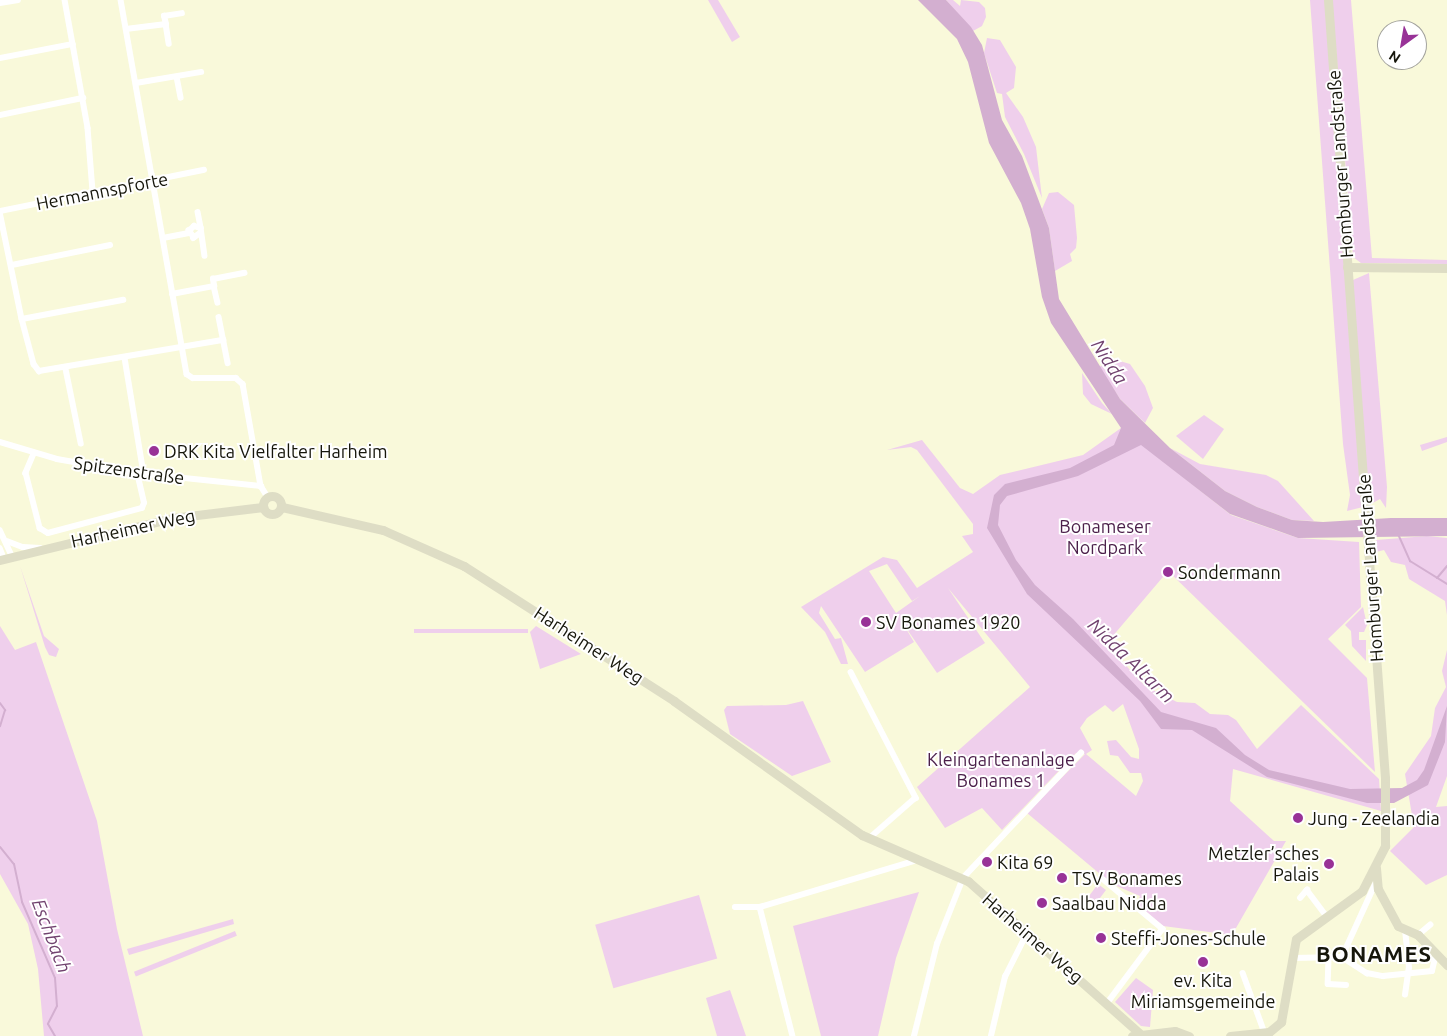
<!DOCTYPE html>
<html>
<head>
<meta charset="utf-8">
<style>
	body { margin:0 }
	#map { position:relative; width:1447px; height:1036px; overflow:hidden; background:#f9f9da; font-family:Ubuntu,sans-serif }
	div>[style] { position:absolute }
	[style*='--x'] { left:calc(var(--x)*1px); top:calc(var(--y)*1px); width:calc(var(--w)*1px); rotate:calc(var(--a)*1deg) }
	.green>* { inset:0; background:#efcfec; transform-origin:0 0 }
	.water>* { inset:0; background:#d3afd0 }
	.stream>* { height:2px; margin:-1px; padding:0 1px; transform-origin:1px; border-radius:1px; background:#d3afd0 }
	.street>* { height:5.5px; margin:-2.75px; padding:0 2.75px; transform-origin:2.75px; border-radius:2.75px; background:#fff }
	.secondary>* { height:9px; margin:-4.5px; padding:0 4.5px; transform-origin:4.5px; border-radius:4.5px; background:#deddc5 }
	.secondary>.ring { margin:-4.5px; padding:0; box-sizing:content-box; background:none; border:9px solid #deddc5; border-radius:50% }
	.dots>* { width:14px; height:14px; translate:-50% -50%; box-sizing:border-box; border:2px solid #fff; border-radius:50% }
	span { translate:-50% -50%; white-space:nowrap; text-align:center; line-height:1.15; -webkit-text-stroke:4px #fff; paint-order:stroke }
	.street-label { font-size:18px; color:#16160b }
	.poi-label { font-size:18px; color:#16160b }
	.left { translate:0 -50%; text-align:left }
	.right { translate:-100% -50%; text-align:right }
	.park-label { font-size:18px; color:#4b1f4a }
	.water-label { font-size:19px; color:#71426f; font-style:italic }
	.district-label { font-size:22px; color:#16160b; font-weight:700; letter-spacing:1px }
	.north { position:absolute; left:1377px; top:20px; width:50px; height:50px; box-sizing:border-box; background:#fff; border:1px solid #a2a29d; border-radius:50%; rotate:212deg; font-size:14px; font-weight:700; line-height:20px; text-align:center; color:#16160b }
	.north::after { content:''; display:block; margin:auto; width:18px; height:22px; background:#983297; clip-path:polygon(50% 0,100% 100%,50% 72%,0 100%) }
</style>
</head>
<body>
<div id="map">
	<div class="green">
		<i style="clip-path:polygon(708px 0,718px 0,740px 37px,732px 42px)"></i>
		<i style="clip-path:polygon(946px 0,953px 0,960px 6px,961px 0,979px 2px,985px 8px,986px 17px,982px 26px,973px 31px)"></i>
		<i style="clip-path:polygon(1310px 0,1325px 0,1363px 507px,1347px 511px,1350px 495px,1343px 444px)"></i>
		<i style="clip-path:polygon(1332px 0,1351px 0,1372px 258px,1447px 260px,1447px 264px,1361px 263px,1353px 257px)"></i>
		<i style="clip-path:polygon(987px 38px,1000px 40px,1016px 67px,1014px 88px,1006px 93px,1023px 117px,1036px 147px,1042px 198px,1024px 154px,1005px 117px,1002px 94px,997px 93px,984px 53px)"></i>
		<i style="clip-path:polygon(1058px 192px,1074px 205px,1077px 238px,1076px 248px,1070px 254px,1072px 261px,1055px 271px,1049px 228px,1042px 209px,1049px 193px)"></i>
		<i style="clip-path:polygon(1369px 273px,1387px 487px,1386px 508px,1380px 499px,1371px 504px,1368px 492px,1353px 293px,1353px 280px)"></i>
		<i style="clip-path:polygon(1113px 359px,1130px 364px,1145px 386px,1153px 408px,1145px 423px,1120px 399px,1099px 367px)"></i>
		<i style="clip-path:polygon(1082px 373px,1102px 403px,1112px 414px,1091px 404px,1083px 394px)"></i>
		<i style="clip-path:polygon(1204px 415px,1224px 429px,1203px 459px,1176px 436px)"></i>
		<i style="clip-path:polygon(evenodd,1121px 428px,1231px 515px,1298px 538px,1359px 542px,1361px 607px,1328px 639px,1367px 678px,1375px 772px,1168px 571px,1106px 644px,1145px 686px,1177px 702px,1195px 703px,1210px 714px,1228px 715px,1236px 720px,1257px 749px,1301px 705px,1379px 779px,1381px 811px,1233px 769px,1230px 801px,1274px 841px,1286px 841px,1232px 935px,1163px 926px,1137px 904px,1140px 896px,1112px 884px,1027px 813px,1085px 754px,1076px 753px,1002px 830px,982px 808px,945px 828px,917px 787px,1030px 687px,948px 588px,985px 643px,937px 673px,902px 622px,914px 642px,865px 672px,821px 606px,819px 613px,835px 639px,841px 638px,848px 664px,841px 664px,825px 632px,801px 607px,883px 557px,897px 560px,917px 588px,973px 552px,962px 536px,973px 534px,973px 524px,917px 450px,911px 447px,887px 450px,922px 440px,960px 488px,973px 494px,1000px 475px,1083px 455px,1121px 428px,887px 564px,912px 601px,920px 596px,896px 613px,869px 571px,887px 564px,1121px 428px,1123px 704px,1139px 749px,1139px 759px,1131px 757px,1116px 740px,1107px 741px,1110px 755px,1118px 756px,1130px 773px,1141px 773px,1143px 781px,1136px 796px,1086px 754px,1092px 750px,1080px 728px,1087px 718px,1105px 705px,1113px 712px,1123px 704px)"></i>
		<i style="clip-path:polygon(1447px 437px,1447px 442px,1422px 451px,1420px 445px)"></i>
		<i style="clip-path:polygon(1170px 448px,1200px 464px,1266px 475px,1278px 481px,1314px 521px,1292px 520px,1257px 507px,1225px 491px)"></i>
		<i style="clip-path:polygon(1427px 536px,1447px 538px,1447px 615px,1445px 601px,1409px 579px,1405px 565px,1391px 562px,1384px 550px,1376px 552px,1376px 540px)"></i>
		<i style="clip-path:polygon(20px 566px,44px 636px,59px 649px,56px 657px,49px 655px,45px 647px)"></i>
		<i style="clip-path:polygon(1363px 607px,1367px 625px,1364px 632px,1359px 632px,1359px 640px,1366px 640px,1366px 661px,1352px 646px,1351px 631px,1345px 625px)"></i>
		<i style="clip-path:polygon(0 626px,15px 650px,36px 642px,97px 821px,117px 929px,143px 1036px,44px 1036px,38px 969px,28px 924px,0 874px)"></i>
		<i style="clip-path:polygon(536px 626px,581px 654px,540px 669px,530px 632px)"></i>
		<i style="left:528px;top:629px;width:4px;height:114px;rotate:90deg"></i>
		<i style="clip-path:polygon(1447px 650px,1447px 776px,1436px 807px,1447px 806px,1447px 875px,1426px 885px,1390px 851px,1414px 827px,1405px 774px,1431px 736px,1435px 708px,1446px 687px,1442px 671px)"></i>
		<i style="clip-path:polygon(803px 701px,831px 762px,792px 776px,730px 734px,724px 710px,727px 706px,786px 705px)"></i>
		<i style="left:1098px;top:884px;width:10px;height:18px;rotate:37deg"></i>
		<i style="clip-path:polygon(919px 892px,896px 958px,878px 1036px,821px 1036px,793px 926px)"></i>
		<i style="left:699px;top:895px;width:66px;height:108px;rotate:74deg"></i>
		<i style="clip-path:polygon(233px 919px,234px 924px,129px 955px,127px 949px)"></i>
		<i style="left:235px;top:931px;width:5px;height:109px;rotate:68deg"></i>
		<i style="clip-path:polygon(1136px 978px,1153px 990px,1150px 1027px,1141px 1026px,1115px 1002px)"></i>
		<i style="clip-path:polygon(730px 990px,746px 1036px,717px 1036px,706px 998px)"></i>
	</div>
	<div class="water">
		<i style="clip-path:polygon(918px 0,946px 0,971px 27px,982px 45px,1002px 120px,1022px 156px,1049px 228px,1059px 299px,1120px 399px,1170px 448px,1225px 491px,1257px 507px,1292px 520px,1323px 522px,1391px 518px,1447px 518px,1447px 536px,1298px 538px,1230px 514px,1141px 445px,1078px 476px,1007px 496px,1000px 505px,998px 525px,1016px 560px,1035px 585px,1073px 619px,1161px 712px,1216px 728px,1245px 755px,1269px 770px,1350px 789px,1402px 788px,1417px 780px,1424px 770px,1447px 706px,1445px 742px,1428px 785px,1394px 803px,1367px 803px,1267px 777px,1192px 730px,1161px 729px,1140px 701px,1027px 594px,987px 528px,994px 495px,1005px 484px,1070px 468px,1114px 445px,1121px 428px,1051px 323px,1042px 297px,1030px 229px,1021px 203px,989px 143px,968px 62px,957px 39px)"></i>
	</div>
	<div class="stream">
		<i style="--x:1398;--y:534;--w:30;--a:66"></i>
		<i style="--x:1410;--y:561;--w:44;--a:31.9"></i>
		<i style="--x:1437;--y:578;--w:16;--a:-50"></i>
		<i style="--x:0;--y:703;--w:9;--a:54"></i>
		<i style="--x:5;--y:710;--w:17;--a:107"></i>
		<i style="--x:0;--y:847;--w:22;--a:51"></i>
		<i style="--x:14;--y:864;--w:39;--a:78"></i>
		<i style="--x:22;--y:902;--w:83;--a:66.5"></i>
		<i style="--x:55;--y:978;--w:28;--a:86"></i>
		<i style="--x:57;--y:1006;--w:20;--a:117"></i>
		<i style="--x:48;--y:1024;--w:14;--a:60"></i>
	</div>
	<div class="street">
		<i style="--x:65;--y:0;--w:130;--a:79.8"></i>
		<i style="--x:88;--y:128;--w:64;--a:85.5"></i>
		<i style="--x:121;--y:0;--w:380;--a:80"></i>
		<i style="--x:187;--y:374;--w:7;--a:34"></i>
		<i style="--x:193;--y:378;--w:43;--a:0"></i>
		<i style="--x:236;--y:378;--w:9;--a:41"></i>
		<i style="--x:243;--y:384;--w:104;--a:80"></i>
		<i style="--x:261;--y:486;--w:13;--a:58"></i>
		<i style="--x:0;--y:3;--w:18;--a:-9"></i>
		<i style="--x:166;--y:24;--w:20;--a:81"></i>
		<i style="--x:126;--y:29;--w:40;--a:-7.1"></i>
		<i style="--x:166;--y:24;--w:8;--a:-104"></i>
		<i style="--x:164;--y:16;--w:18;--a:-9"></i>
		<i style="--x:0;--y:58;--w:74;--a:-10.9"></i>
		<i style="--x:177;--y:77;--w:21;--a:79"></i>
		<i style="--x:136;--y:83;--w:66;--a:-9.6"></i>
		<i style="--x:0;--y:115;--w:85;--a:-11.6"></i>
		<i style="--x:0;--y:211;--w:208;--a:-11.4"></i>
		<i style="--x:0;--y:212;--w:109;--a:78.4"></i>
		<i style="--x:22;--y:319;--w:47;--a:75.1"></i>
		<i style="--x:34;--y:364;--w:9;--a:54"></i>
		<i style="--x:39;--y:371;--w:187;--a:-9.6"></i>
		<i style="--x:198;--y:212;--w:16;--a:79"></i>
		<i style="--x:201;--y:233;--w:9;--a:144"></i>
		<i style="--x:194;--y:238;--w:9;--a:-126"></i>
		<i style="--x:189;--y:231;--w:7;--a:-45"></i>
		<i style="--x:194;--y:226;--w:7;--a:16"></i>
		<i style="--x:201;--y:228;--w:28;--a:82"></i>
		<i style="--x:163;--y:238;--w:26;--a:-11"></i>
		<i style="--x:12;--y:265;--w:100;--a:-11.5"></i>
		<i style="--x:214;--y:286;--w:17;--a:77"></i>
		<i style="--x:172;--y:294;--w:43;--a:-10.8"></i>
		<i style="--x:214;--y:286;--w:7;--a:-98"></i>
		<i style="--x:213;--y:279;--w:32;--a:-11"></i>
		<i style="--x:219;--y:317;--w:47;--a:78.9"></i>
		<i style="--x:22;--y:319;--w:103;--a:-10.7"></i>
		<i style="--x:125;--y:358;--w:118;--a:80.7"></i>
		<i style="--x:66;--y:369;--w:76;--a:78.5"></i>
		<i style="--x:0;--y:442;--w:59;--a:16.6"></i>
		<i style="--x:57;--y:459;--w:81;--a:9.9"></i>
		<i style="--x:137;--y:473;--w:125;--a:6"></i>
		<i style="--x:34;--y:454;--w:21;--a:113"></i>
		<i style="--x:26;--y:473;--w:57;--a:75.7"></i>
		<i style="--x:40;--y:528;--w:9;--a:32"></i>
		<i style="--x:48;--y:533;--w:97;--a:-14.9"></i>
		<i style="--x:142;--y:508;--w:5;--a:-68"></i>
		<i style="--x:144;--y:503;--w:31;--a:-103"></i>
		<i style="--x:0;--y:530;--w:29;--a:65"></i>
		<i style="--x:7;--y:541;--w:17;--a:21"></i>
		<i style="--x:23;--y:547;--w:17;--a:3"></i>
		<i style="--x:0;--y:548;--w:11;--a:68"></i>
		<i style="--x:851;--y:672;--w:142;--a:62.7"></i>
		<i style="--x:916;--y:798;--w:62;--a:138.9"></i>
		<i style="--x:1103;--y:879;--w:78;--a:39.8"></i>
		<i style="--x:1163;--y:929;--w:94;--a:126.7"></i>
		<i style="--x:1300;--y:898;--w:11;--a:-49"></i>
		<i style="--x:1307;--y:890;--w:35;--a:53"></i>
		<i style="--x:735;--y:907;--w:25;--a:0"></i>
		<i style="--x:760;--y:907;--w:165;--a:-16.6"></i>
		<i style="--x:760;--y:907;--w:133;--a:75.7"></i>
		<i style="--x:1418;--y:935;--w:16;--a:-40"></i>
		<i style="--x:1342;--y:957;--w:30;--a:33"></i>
		<i style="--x:1367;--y:973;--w:16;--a:11"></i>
		<i style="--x:1383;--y:976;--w:49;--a:-5.8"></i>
		<i style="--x:1432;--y:971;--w:17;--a:-77"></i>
		<i style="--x:1293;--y:958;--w:49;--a:-1.2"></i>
		<i style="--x:1342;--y:957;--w:82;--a:-65.6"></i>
		<i style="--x:1329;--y:959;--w:25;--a:92"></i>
		<i style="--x:1328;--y:984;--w:18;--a:3"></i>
		<i style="--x:1243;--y:973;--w:64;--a:69.9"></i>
		<i style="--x:1405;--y:995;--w:27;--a:-82"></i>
		<i style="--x:1409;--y:968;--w:38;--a:-96"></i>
		<i style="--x:914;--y:1036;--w:95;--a:-76"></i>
		<i style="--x:937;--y:944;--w:71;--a:-68.5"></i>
		<i style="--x:963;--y:878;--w:172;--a:-46.7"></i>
		<i style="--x:991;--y:1036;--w:61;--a:-76.7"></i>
		<i style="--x:1005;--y:977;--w:49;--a:-63.4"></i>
	</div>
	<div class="secondary">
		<i style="--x:1347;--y:267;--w:100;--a:0.6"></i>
		<i class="ring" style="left:263px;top:496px;width:9px;height:9px"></i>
		<i style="--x:282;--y:507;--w:104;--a:12.8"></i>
		<i style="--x:383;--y:530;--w:89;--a:24"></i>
		<i style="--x:464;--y:566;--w:250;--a:32.7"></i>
		<i style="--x:674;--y:701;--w:231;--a:35.5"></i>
		<i style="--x:862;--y:835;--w:116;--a:23.5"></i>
		<i style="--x:968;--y:881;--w:229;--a:41.6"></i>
		<i style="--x:0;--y:560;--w:177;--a:-13.7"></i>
		<i style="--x:172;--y:518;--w:92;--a:-6.9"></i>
		<i style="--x:1376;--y:868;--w:21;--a:85"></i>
		<i style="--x:1378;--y:889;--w:42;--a:61.6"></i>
		<i style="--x:1398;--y:926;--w:22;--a:24"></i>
		<i style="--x:1418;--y:935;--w:42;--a:46"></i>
		<i style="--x:1132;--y:1036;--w:43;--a:-6.6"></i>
		<i style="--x:1175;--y:1031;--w:15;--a:20"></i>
		<i style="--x:1230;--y:1036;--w:39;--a:-6"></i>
		<i style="--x:1269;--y:1032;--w:16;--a:-40"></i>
		<i style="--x:1281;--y:1022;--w:84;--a:-79.8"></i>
		<i style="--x:1296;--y:939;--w:82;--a:-36"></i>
		<i style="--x:1362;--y:891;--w:51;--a:-62.9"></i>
		<i style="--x:1385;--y:846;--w:68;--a:-90"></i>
		<i style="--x:1385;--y:778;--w:780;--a:-94.19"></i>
	</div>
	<div class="dots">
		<i style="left:154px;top:451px;background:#983297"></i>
		<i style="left:1168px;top:572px;background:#983297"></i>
		<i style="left:866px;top:622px;background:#983297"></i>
		<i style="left:1298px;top:818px;background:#983297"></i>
		<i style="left:987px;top:862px;background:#983297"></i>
		<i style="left:1329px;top:864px;background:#983297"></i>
		<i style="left:1062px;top:878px;background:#983297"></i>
		<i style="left:1042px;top:903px;background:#983297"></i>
		<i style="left:1101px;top:938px;background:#983297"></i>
		<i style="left:1203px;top:962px;background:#983297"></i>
	</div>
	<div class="street-label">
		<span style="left:1340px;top:164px;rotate:-94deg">Homburger Landstraße</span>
		<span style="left:102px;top:191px;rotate:-11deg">Hermannspforte</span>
		<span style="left:129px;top:470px;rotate:8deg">Spitzenstraße</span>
		<span style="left:133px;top:528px;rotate:-12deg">Harheimer Weg</span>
		<span style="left:1370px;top:568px;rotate:-94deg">Homburger Landstraße</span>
		<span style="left:589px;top:645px;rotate:33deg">Harheimer Weg</span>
		<span style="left:1033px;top:938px;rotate:41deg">Harheimer Weg</span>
	</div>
	<div class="poi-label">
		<span class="left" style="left:164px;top:451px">DRK Kita Vielfalter Harheim</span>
		<span class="left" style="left:1178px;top:572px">Sondermann</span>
		<span class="left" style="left:876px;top:622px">SV Bonames 1920</span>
		<span class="left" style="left:1308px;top:818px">Jung - Zeelandia</span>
		<span class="right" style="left:1319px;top:864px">Metzler’sches<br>Palais</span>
		<span class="left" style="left:997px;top:862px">Kita 69</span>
		<span class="left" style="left:1072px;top:878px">TSV Bonames</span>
		<span class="left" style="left:1052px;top:903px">Saalbau Nidda</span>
		<span class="left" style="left:1111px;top:938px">Steffi-Jones-Schule</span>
		<span style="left:1203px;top:991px">ev. Kita<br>Miriamsgemeinde</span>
	</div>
	<div class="park-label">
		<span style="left:1105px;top:537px">Bonameser<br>Nordpark</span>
		<span style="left:1001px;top:770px">Kleingartenanlage<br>Bonames 1</span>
	</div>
	<div class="water-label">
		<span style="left:1109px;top:362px;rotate:57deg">Nidda</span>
		<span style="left:1131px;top:661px;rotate:44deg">Nidda Altarm</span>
		<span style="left:51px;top:936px;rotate:69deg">Eschbach</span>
	</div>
	<div class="district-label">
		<span style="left:1374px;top:954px">BONAMES</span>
	</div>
	<div class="north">N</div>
</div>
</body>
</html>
